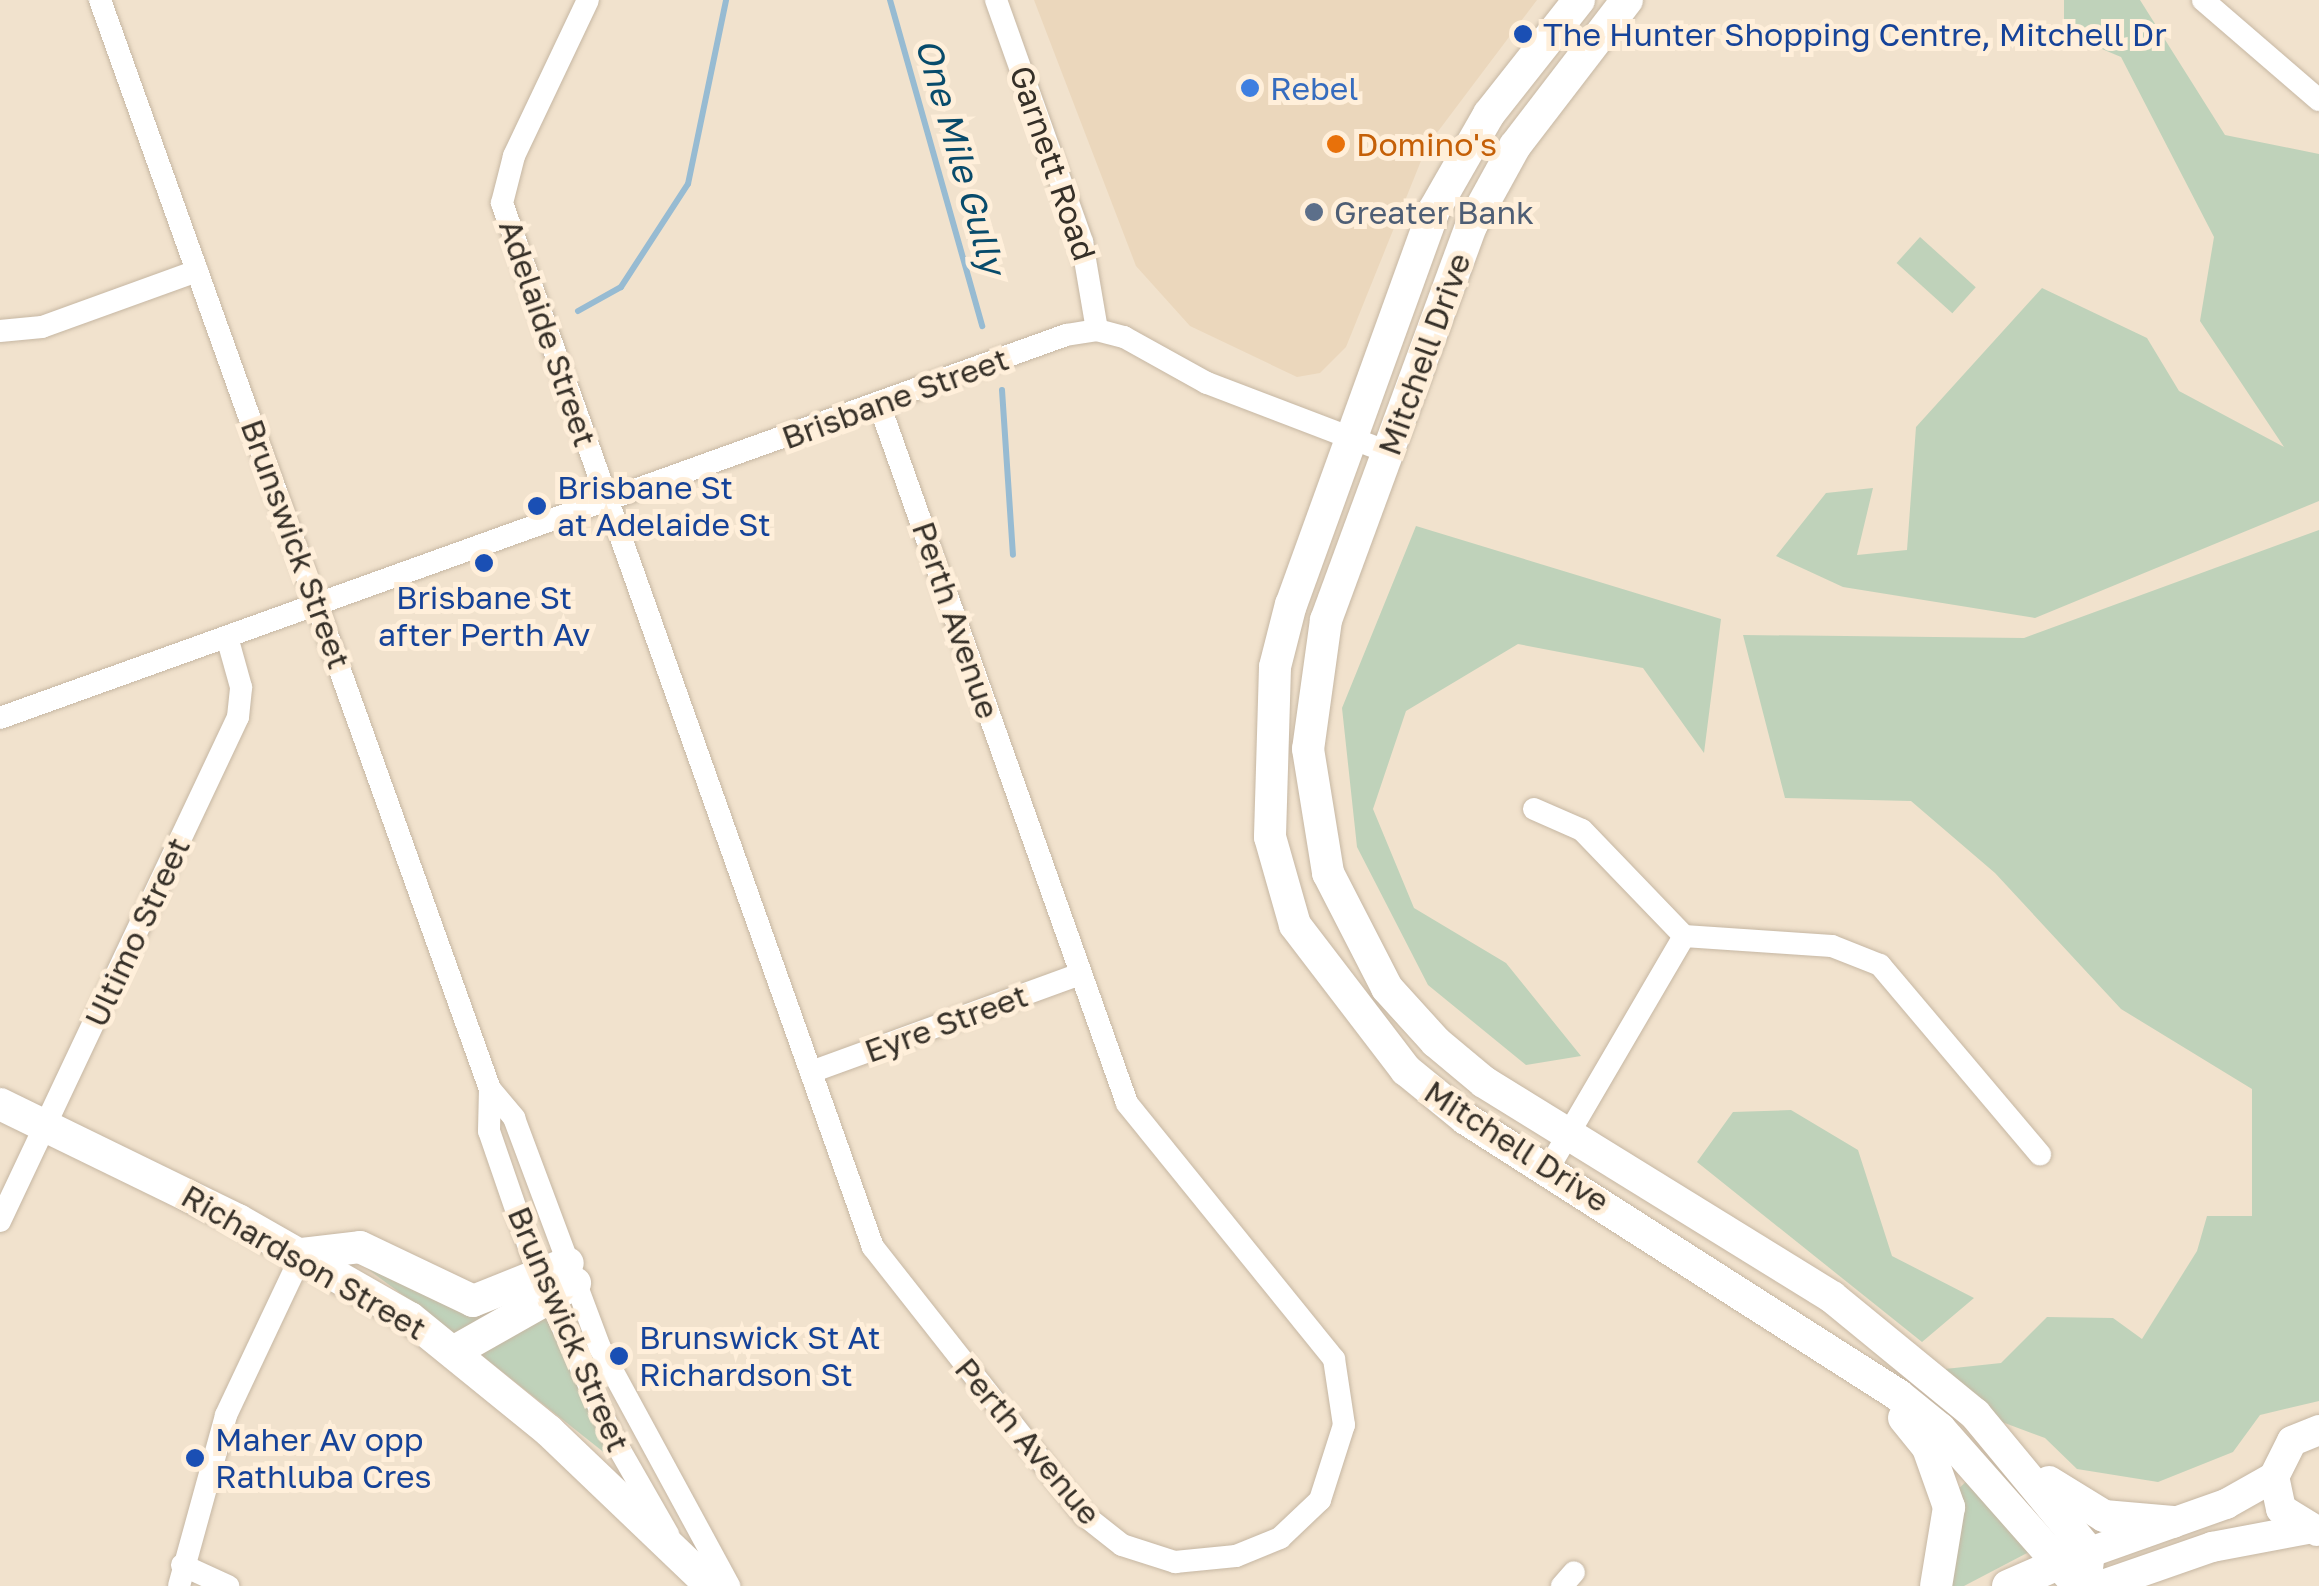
<!DOCTYPE html>
<html>
<head>
<meta charset="utf-8">
<style>
	body { margin:0 }
	#map { position:relative; width:2319px; height:1586px; overflow:hidden; background:#f1e2cd; font-family:"Golos Text",sans-serif }
	div>[style] { position:absolute }
	[style*='--x'] { left:calc(var(--x)*1px); top:calc(var(--y)*1px); width:calc(var(--w)*1px); rotate:calc(var(--a)*1deg) }
	.built>* { inset:0; background:#ebd7bc }
	.green>* { inset:0; background:#bfd2ba; transform-origin:0 0 }
	.stream>* { height:6px; margin:-3px; padding:0 3px; transform-origin:3px; border-radius:3px; background:#97bbd2 }
	.roads { filter:drop-shadow(0 0 2px #c6b7a3) drop-shadow(0 0 2px #c6b7a3) }
	.minor>* { height:22px; margin:-11px; padding:0 11px; transform-origin:11px; border-radius:11px; background:#fff }
	.tertiary>* { height:30px; margin:-15px; padding:0 15px; transform-origin:15px; border-radius:15px; background:#fff }
	.secondary>* { height:32px; margin:-16px; padding:0 16px; transform-origin:16px; border-radius:16px; background:#fff }
	.dots>* { width:28px; height:28px; translate:-50% -50%; box-sizing:border-box; border:5px solid #ffefda; border-radius:50% }
	span { translate:-50% -50%; white-space:nowrap; text-align:center; line-height:1.15; -webkit-text-stroke:10px #ffefda; paint-order:stroke }
	.transit-label { font-size:32px; color:#164399 }
	.left { translate:0 -50%; text-align:left }
	.shop-label { font-size:32px; color:#366cbe }
	.food-label { font-size:32px; color:#c56008 }
	.street-label { font-size:32px; color:#363028 }
	.service-label { font-size:32px; color:#4e5e75 }
	.water-label { font-size:35px; color:#084b6b; font-style:italic }
</style>
</head>
<body>
<div id="map">
	<div class="built">
		<i style="clip-path:polygon(1034px 0,1537px 0,1427px 146px,1346px 347px,1320px 373px,1297px 377px,1190px 326px,1136px 266px)"></i>
	</div>
	<div class="green">
		<i style="clip-path:polygon(2064px 0,2140px 0,2225px 135px,2319px 154px,2319px 501px,2035px 618px,1843px 587px,1776px 556px,1826px 493px,1873px 488px,1857px 555px,1907px 550px,1916px 427px,2042px 288px,2147px 338px,2179px 391px,2284px 447px,2200px 321px,2214px 237px,2121px 57px,2064px 33px)"></i>
		<i style="left:1920px;top:237px;width:75px;height:35px;rotate:42deg"></i>
		<i style="clip-path:polygon(1416px 526px,1721px 619px,1704px 753px,1643px 668px,1518px 644px,1406px 711px,1373px 809px,1414px 908px,1506px 963px,1581px 1056px,1526px 1065px,1428px 985px,1357px 847px,1342px 708px)"></i>
		<i style="clip-path:polygon(2319px 530px,2319px 1401px,2260px 1415px,2233px 1452px,2158px 1482px,2077px 1469px,2045px 1438px,2002px 1422px,1945px 1369px,2001px 1363px,2047px 1317px,2113px 1318px,2142px 1339px,2197px 1251px,2207px 1216px,2252px 1216px,2252px 1089px,2121px 1009px,1995px 873px,1911px 801px,1785px 798px,1743px 635px,2024px 638px)"></i>
		<i style="clip-path:polygon(1791px 1110px,1858px 1150px,1892px 1256px,1974px 1298px,1922px 1342px,1697px 1162px,1733px 1112px)"></i>
		<i style="clip-path:polygon(361px 1264px,527px 1296px,454px 1333px)"></i>
		<i style="clip-path:polygon(545px 1313px,612px 1457px,611px 1458px,475px 1350px)"></i>
		<i style="clip-path:polygon(1972px 1476px,2029px 1552px,1964px 1586px,1946px 1586px,1955px 1492px)"></i>
	</div>
	<div class="stream">
		<i style="--x:890;--y:0;--w:339;--a:74.2"></i>
		<i style="--x:578;--y:311;--w:49;--a:-29.2"></i>
		<i style="--x:621;--y:287;--w:123;--a:-57"></i>
		<i style="--x:688;--y:184;--w:188;--a:-78.3"></i>
		<i style="--x:1002;--y:390;--w:165;--a:86.2"></i>
	</div>
	<div class="roads">
		<div class="minor">
			<i style="--x:100;--y:0;--w:1157;--a:70.3"></i>
			<i style="--x:490;--y:1089;--w:42;--a:91.4"></i>
			<i style="--x:489;--y:1131;--w:153;--a:71"></i>
			<i style="--x:539;--y:1276;--w:178;--a:65.4"></i>
			<i style="--x:613;--y:1438;--w:111;--a:60.2"></i>
			<i style="--x:588;--y:0;--w:173;--a:115.4"></i>
			<i style="--x:514;--y:156;--w:49;--a:104.3"></i>
			<i style="--x:502;--y:203;--w:1108;--a:70.44"></i>
			<i style="--x:873;--y:1247;--w:341;--a:51.8"></i>
			<i style="--x:1084;--y:1515;--w:48;--a:38.3"></i>
			<i style="--x:1122;--y:1545;--w:56;--a:17.8"></i>
			<i style="--x:1175;--y:1562;--w:61;--a:-5.6"></i>
			<i style="--x:1236;--y:1556;--w:48;--a:-22.2"></i>
			<i style="--x:1280;--y:1538;--w:55;--a:-43.5"></i>
			<i style="--x:1320;--y:1500;--w:79;--a:-72.3"></i>
			<i style="--x:1344;--y:1425;--w:67;--a:-98.6"></i>
			<i style="--x:1334;--y:1359;--w:329;--a:-129"></i>
			<i style="--x:1127;--y:1103;--w:742;--a:-109.53"></i>
			<i style="--x:996;--y:0;--w:257;--a:70.4"></i>
			<i style="--x:1082;--y:242;--w:89;--a:80.3"></i>
			<i style="--x:2203;--y:0;--w:153;--a:40.8"></i>
			<i style="--x:0;--y:331;--w:42;--a:-5.4"></i>
			<i style="--x:42;--y:327;--w:165;--a:-19.9"></i>
			<i style="--x:0;--y:718;--w:1133;--a:-19.76"></i>
			<i style="--x:1066;--y:335;--w:31;--a:-9"></i>
			<i style="--x:1097;--y:330;--w:28;--a:15"></i>
			<i style="--x:1124;--y:337;--w:95;--a:29"></i>
			<i style="--x:1207;--y:383;--w:194;--a:20.9"></i>
			<i style="--x:1534;--y:809;--w:52;--a:23.6"></i>
			<i style="--x:1582;--y:830;--w:147;--a:46.1"></i>
			<i style="--x:811;--y:1072;--w:286;--a:-20"></i>
			<i style="--x:490;--y:1089;--w:38;--a:50"></i>
			<i style="--x:514;--y:1118;--w:246;--a:69.5"></i>
			<i style="--x:600;--y:1348;--w:271;--a:61.5"></i>
			<i style="--x:1548;--y:1169;--w:270;--a:-59.7"></i>
			<i style="--x:1684;--y:936;--w:148;--a:3.9"></i>
			<i style="--x:1832;--y:946;--w:52;--a:21.6"></i>
			<i style="--x:1880;--y:965;--w:248;--a:49.8"></i>
			<i style="--x:0;--y:1221;--w:557;--a:-64.72"></i>
			<i style="--x:238;--y:717;--w:30;--a:-84"></i>
			<i style="--x:241;--y:687;--w:52;--a:-105.6"></i>
			<i style="--x:182;--y:1565;--w:51;--a:24.5"></i>
			<i style="--x:179;--y:1586;--w:177;--a:-74.6"></i>
			<i style="--x:226;--y:1415;--w:178;--a:-64.7"></i>
			<i style="--x:1562;--y:1586;--w:18;--a:-49"></i>
		</div>
		<div class="tertiary">
			<i style="--x:2317;--y:1531;--w:42;--a:-148.6"></i>
			<i style="--x:2281;--y:1509;--w:33;--a:-102"></i>
			<i style="--x:2274;--y:1477;--w:40;--a:-63.4"></i>
			<i style="--x:2292;--y:1441;--w:29;--a:-22"></i>
			<i style="--x:2065;--y:1561;--w:171;--a:-19.5"></i>
			<i style="--x:2226;--y:1504;--w:55;--a:-29.4"></i>
			<i style="--x:2100;--y:1586;--w:119;--a:-19.2"></i>
			<i style="--x:2212;--y:1547;--w:97;--a:-10.7"></i>
		</div>
		<div class="secondary">
			<i style="--x:1579;--y:0;--w:145;--a:128.3"></i>
			<i style="--x:1489;--y:114;--w:111;--a:119.8"></i>
			<i style="--x:1434;--y:210;--w:419;--a:109.9"></i>
			<i style="--x:1291;--y:604;--w:65;--a:104.3"></i>
			<i style="--x:1275;--y:667;--w:170;--a:91.7"></i>
			<i style="--x:1270;--y:837;--w:91;--a:74.1"></i>
			<i style="--x:1295;--y:925;--w:183;--a:52.6"></i>
			<i style="--x:1406;--y:1070;--w:77;--a:39.2"></i>
			<i style="--x:1466;--y:1119;--w:513;--a:32.57"></i>
			<i style="--x:1898;--y:1395;--w:54;--a:39"></i>
			<i style="--x:1940;--y:1429;--w:210;--a:48.5"></i>
			<i style="--x:1627;--y:0;--w:184;--a:127.5"></i>
			<i style="--x:1515;--y:146;--w:91;--a:118.8"></i>
			<i style="--x:1471;--y:226;--w:420;--a:110.2"></i>
			<i style="--x:1326;--y:620;--w:130;--a:97.9"></i>
			<i style="--x:1308;--y:749;--w:126;--a:80.8"></i>
			<i style="--x:1328;--y:873;--w:129;--a:62.8"></i>
			<i style="--x:1387;--y:988;--w:73;--a:47.8"></i>
			<i style="--x:1436;--y:1042;--w:62;--a:39.8"></i>
			<i style="--x:1484;--y:1082;--w:409;--a:31.7"></i>
			<i style="--x:1832;--y:1297;--w:185;--a:39.3"></i>
			<i style="--x:1975;--y:1414;--w:179;--a:50.4"></i>
			<i style="--x:2089;--y:1552;--w:34;--a:97"></i>
			<i style="--x:0;--y:1104;--w:265;--a:26"></i>
			<i style="--x:238;--y:1220;--w:198;--a:29.7"></i>
			<i style="--x:410;--y:1318;--w:179;--a:39.1"></i>
			<i style="--x:549;--y:1431;--w:224;--a:43.7"></i>
			<i style="--x:302;--y:1254;--w:58;--a:-6.9"></i>
			<i style="--x:360;--y:1247;--w:125;--a:25.5"></i>
			<i style="--x:473;--y:1301;--w:102;--a:-21.8"></i>
			<i style="--x:455;--y:1351;--w:138;--a:-29.5"></i>
			<i style="--x:1904;--y:1418;--w:38;--a:51"></i>
			<i style="--x:1928;--y:1448;--w:63;--a:70.4"></i>
			<i style="--x:1949;--y:1507;--w:80;--a:99.3"></i>
			<i style="--x:2049;--y:1482;--w:65;--a:31.7"></i>
			<i style="--x:2104;--y:1516;--w:69;--a:5"></i>
			<i style="--x:2008;--y:1586;--w:55;--a:-23.7"></i>
		</div>
	</div>
	<div class="dots">
		<i style="left:1523px;top:34px;background:#1a4fb4"></i>
		<i style="left:1250px;top:88px;background:#3f7fe0"></i>
		<i style="left:1336px;top:144px;background:#e8710a"></i>
		<i style="left:1314px;top:212px;background:#5c6f8a"></i>
		<i style="left:537px;top:506px;background:#1a4fb4"></i>
		<i style="left:484px;top:563px;background:#1a4fb4"></i>
		<i style="left:619px;top:1356px;background:#1a4fb4"></i>
		<i style="left:195px;top:1458px;background:#1a4fb4"></i>
	</div>
	<div class="transit-label">
		<span class="left" style="left:1543px;top:34px">The Hunter Shopping Centre, Mitchell Dr</span>
		<span class="left" style="left:557px;top:506px">Brisbane St<br>at Adelaide St</span>
		<span style="left:484px;top:616px">Brisbane St<br>after Perth Av</span>
		<span class="left" style="left:639px;top:1356px">Brunswick St At<br>Richardson St</span>
		<span class="left" style="left:215px;top:1458px">Maher Av opp<br>Rathluba Cres</span>
	</div>
	<div class="shop-label">
		<span class="left" style="left:1270px;top:88px">Rebel</span>
	</div>
	<div class="food-label">
		<span class="left" style="left:1356px;top:144px">Domino's</span>
	</div>
	<div class="street-label">
		<span style="left:1053px;top:163px;rotate:71deg">Garnett Road</span>
		<span style="left:548px;top:333px;rotate:71deg">Adelaide Street</span>
		<span style="left:1424px;top:354px;rotate:-70deg">Mitchell Drive</span>
		<span style="left:895px;top:398px;rotate:-20deg">Brisbane Street</span>
		<span style="left:296px;top:544px;rotate:70deg">Brunswick Street</span>
		<span style="left:956px;top:620px;rotate:71deg">Perth Avenue</span>
		<span style="left:137px;top:932px;rotate:-65deg">Ultimo Street</span>
		<span style="left:946px;top:1023px;rotate:-20deg">Eyre Street</span>
		<span style="left:1517px;top:1146px;rotate:33deg">Mitchell Drive</span>
		<span style="left:304px;top:1262px;rotate:30deg">Richardson Street</span>
		<span style="left:569px;top:1329px;rotate:67deg">Brunswick Street</span>
		<span style="left:1028px;top:1441px;rotate:50deg">Perth Avenue</span>
	</div>
	<div class="service-label">
		<span class="left" style="left:1334px;top:212px">Greater Bank</span>
	</div>
	<div class="water-label">
		<span style="left:961px;top:156px;rotate:74deg">One Mile Gully</span>
	</div>
</div>
</body>
</html>
